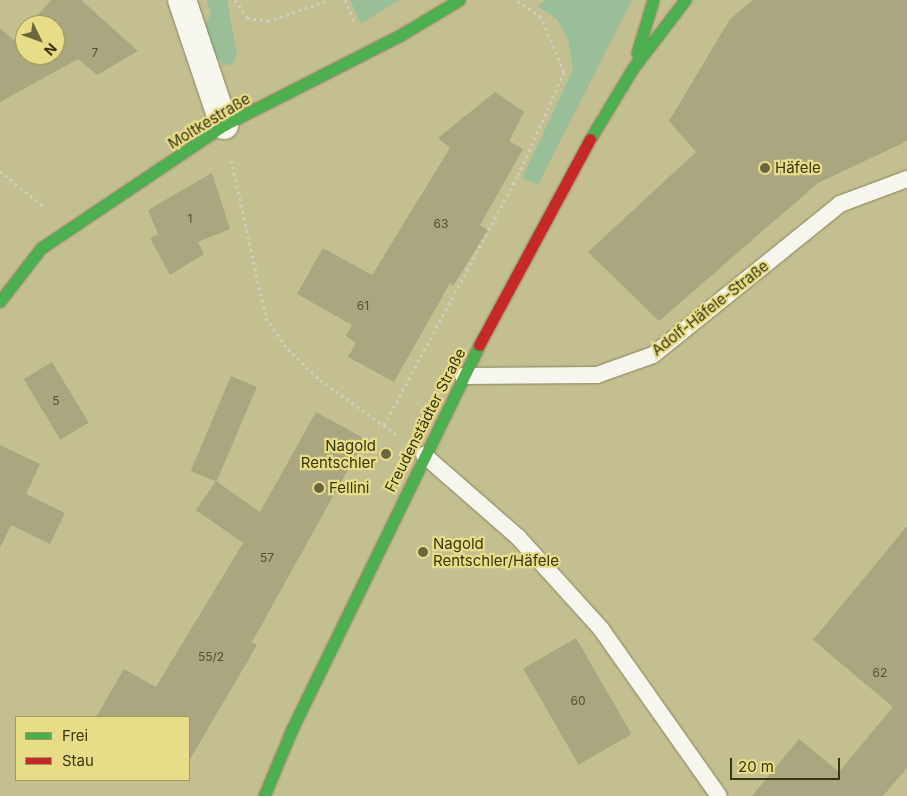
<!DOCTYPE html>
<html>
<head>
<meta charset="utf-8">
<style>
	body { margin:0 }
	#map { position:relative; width:907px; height:796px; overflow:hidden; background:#c4bf91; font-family:Inter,sans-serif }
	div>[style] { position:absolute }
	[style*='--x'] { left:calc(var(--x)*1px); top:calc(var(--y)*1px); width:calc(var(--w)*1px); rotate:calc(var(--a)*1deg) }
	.green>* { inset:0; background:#9abe97 }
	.building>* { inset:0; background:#aaa680; transform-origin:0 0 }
	.path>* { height:3px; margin-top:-1.5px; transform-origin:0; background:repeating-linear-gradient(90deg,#d1cebf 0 2.5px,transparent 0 6.5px) }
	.roads { filter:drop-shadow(0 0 1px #88845c) drop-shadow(0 0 1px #88845c) }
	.lane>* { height:16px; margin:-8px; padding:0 8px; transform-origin:8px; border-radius:8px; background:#f6f5ee }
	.street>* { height:28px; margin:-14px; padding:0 14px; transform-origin:14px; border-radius:14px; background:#f6f5ee }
	.fast>* { height:11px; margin:-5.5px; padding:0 5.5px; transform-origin:5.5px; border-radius:5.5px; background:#4caf50 }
	.jam>* { height:11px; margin:-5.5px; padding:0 5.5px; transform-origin:5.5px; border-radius:5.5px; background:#c62828 }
	.dots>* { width:14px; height:14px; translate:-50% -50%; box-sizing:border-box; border:2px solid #e7dd88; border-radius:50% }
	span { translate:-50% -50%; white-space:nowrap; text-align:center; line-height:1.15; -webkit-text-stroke:4.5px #e7dd88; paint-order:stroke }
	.number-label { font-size:12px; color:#56522e }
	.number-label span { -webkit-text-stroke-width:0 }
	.street-label { font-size:15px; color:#3a3612 }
	.poi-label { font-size:15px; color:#3a3612 }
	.left { translate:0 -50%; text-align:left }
	.right { translate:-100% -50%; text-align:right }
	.legend { position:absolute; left:15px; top:716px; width:175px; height:65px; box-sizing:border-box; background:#e7dd88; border:1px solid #a29a59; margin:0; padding:6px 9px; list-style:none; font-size:15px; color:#3a3612 }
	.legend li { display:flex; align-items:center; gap:10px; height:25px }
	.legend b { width:25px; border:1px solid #a29a59 }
	.north { position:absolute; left:15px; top:15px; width:50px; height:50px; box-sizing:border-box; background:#e7dd88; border:1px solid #a29a59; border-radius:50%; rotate:132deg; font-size:14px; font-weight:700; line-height:20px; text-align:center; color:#3a3612 }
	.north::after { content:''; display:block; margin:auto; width:18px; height:22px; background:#6a663e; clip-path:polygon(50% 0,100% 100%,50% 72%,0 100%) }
	.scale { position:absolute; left:730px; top:758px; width:110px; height:22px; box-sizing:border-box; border:2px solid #3a3612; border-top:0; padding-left:6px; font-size:15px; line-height:18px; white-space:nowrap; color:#3a3612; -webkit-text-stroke:4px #e7dd88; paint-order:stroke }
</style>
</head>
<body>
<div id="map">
	<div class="green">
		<i style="clip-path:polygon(207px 0,227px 0,237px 54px,233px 64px,223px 65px,200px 35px,211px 14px)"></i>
		<i style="clip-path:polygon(350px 0,399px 0,361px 24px)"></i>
		<i style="clip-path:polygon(545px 0,632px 0,538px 185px,522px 178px,573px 70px,568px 39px,557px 19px,537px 6px)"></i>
	</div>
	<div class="building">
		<i style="clip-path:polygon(51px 0,81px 0,138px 51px,97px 75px,78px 59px,0 102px,0 28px,15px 41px,25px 29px,25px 55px,55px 55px,55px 25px,29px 25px)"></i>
		<i style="clip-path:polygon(753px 0,907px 0,907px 141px,818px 183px,659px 321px,588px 252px,696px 152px,669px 121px,730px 19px)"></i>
		<i style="clip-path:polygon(495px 92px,524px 112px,509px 141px,523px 149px,480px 225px,488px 230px,453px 286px,450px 283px,394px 382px,348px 357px,356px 343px,346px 336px,352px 325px,297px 294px,323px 248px,372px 275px,450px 148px,438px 138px)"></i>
		<i style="clip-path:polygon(212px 173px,230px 229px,198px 242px,204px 254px,170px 275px,150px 238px,158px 234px,148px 210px)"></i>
		<i style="left:52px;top:362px;width:71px;height:33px;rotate:59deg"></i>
		<i style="left:231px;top:376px;width:28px;height:103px;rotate:23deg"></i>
		<i style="clip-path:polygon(316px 412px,365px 439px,252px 642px,257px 645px,189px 761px,189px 717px,96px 717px,124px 669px,156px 687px,243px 543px,196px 510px,216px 481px,260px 512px)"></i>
		<i style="clip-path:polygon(0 445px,40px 464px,26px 494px,65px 513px,50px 544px,11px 525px,0 548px)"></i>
		<i style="clip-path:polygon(907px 526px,907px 768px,883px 796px,752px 796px,799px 739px,839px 772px,893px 707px,813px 640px)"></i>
		<i style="left:576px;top:638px;width:111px;height:61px;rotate:60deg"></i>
	</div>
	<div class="path">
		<i style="--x:235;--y:0;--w:22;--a:56"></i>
		<i style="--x:247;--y:18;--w:21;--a:8"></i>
		<i style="--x:268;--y:21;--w:65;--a:-19"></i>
		<i style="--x:345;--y:0;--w:25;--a:67"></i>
		<i style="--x:231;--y:160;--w:162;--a:77.5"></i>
		<i style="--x:266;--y:318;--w:38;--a:55"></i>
		<i style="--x:288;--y:349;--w:45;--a:44.1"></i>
		<i style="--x:320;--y:380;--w:95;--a:35.5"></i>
		<i style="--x:0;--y:171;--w:55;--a:39.1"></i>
		<i style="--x:384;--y:425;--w:284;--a:-61.8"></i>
		<i style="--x:518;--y:175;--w:113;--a:-65.9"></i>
		<i style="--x:564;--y:72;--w:60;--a:-112.7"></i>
		<i style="--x:541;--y:17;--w:30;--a:-146"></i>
	</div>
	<div class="roads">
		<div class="lane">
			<i style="--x:463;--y:376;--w:134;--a:-0.4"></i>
			<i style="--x:597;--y:375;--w:59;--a:-19.7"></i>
			<i style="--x:653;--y:355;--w:240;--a:-38.9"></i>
			<i style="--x:840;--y:204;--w:72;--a:-20.5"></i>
			<i style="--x:424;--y:455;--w:125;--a:41.1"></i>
			<i style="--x:518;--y:537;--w:124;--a:47.9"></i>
			<i style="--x:601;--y:629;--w:204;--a:54.8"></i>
		</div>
		<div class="street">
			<i style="--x:182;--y:0;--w:132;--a:71.4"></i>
		</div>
		<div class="fast">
			<i style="--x:637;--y:53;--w:55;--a:-73.2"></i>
			<i style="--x:590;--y:139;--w:83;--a:-58.8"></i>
			<i style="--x:633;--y:68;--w:86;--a:-52.6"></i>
			<i style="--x:0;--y:301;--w:67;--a:-52.3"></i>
			<i style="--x:41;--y:248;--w:220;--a:-33.9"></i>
			<i style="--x:224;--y:125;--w:196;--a:-27"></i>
			<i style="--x:399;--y:36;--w:70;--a:-31"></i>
			<i style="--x:264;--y:796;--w:70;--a:-67.4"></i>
			<i style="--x:291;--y:731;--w:429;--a:-64"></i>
		</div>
		<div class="jam">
			<i style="--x:479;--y:345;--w:234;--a:-61.7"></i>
		</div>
	</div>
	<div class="dots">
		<i style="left:765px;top:168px;background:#6a663e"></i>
		<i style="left:386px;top:454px;background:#6a663e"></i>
		<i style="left:319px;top:488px;background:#6a663e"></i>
		<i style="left:423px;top:552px;background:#6a663e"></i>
	</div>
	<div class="number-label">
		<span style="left:95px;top:53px">7</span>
		<span style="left:190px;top:219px">1</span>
		<span style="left:441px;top:224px">63</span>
		<span style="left:363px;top:306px">61</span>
		<span style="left:56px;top:401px">5</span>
		<span style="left:267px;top:558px">57</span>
		<span style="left:211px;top:657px">55/2</span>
		<span style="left:880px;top:673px">62</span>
		<span style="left:578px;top:701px">60</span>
	</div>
	<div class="street-label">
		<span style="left:209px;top:121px;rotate:-31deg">Moltkestraße</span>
		<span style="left:710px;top:308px;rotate:-38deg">Adolf-Häfele-Straße</span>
		<span style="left:425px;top:420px;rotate:-63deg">Freudenstädter Straße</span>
	</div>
	<div class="poi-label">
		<span class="left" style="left:775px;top:168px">Häfele</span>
		<span class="right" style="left:376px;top:454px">Nagold<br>Rentschler</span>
		<span class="left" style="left:329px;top:488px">Fellini</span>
		<span class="left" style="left:433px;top:552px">Nagold<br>Rentschler/Häfele</span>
	</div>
	<ul class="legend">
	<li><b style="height:6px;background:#4caf50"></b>Frei</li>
	<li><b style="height:6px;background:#c62828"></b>Stau</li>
	</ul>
	<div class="north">N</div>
	<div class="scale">20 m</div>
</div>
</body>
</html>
